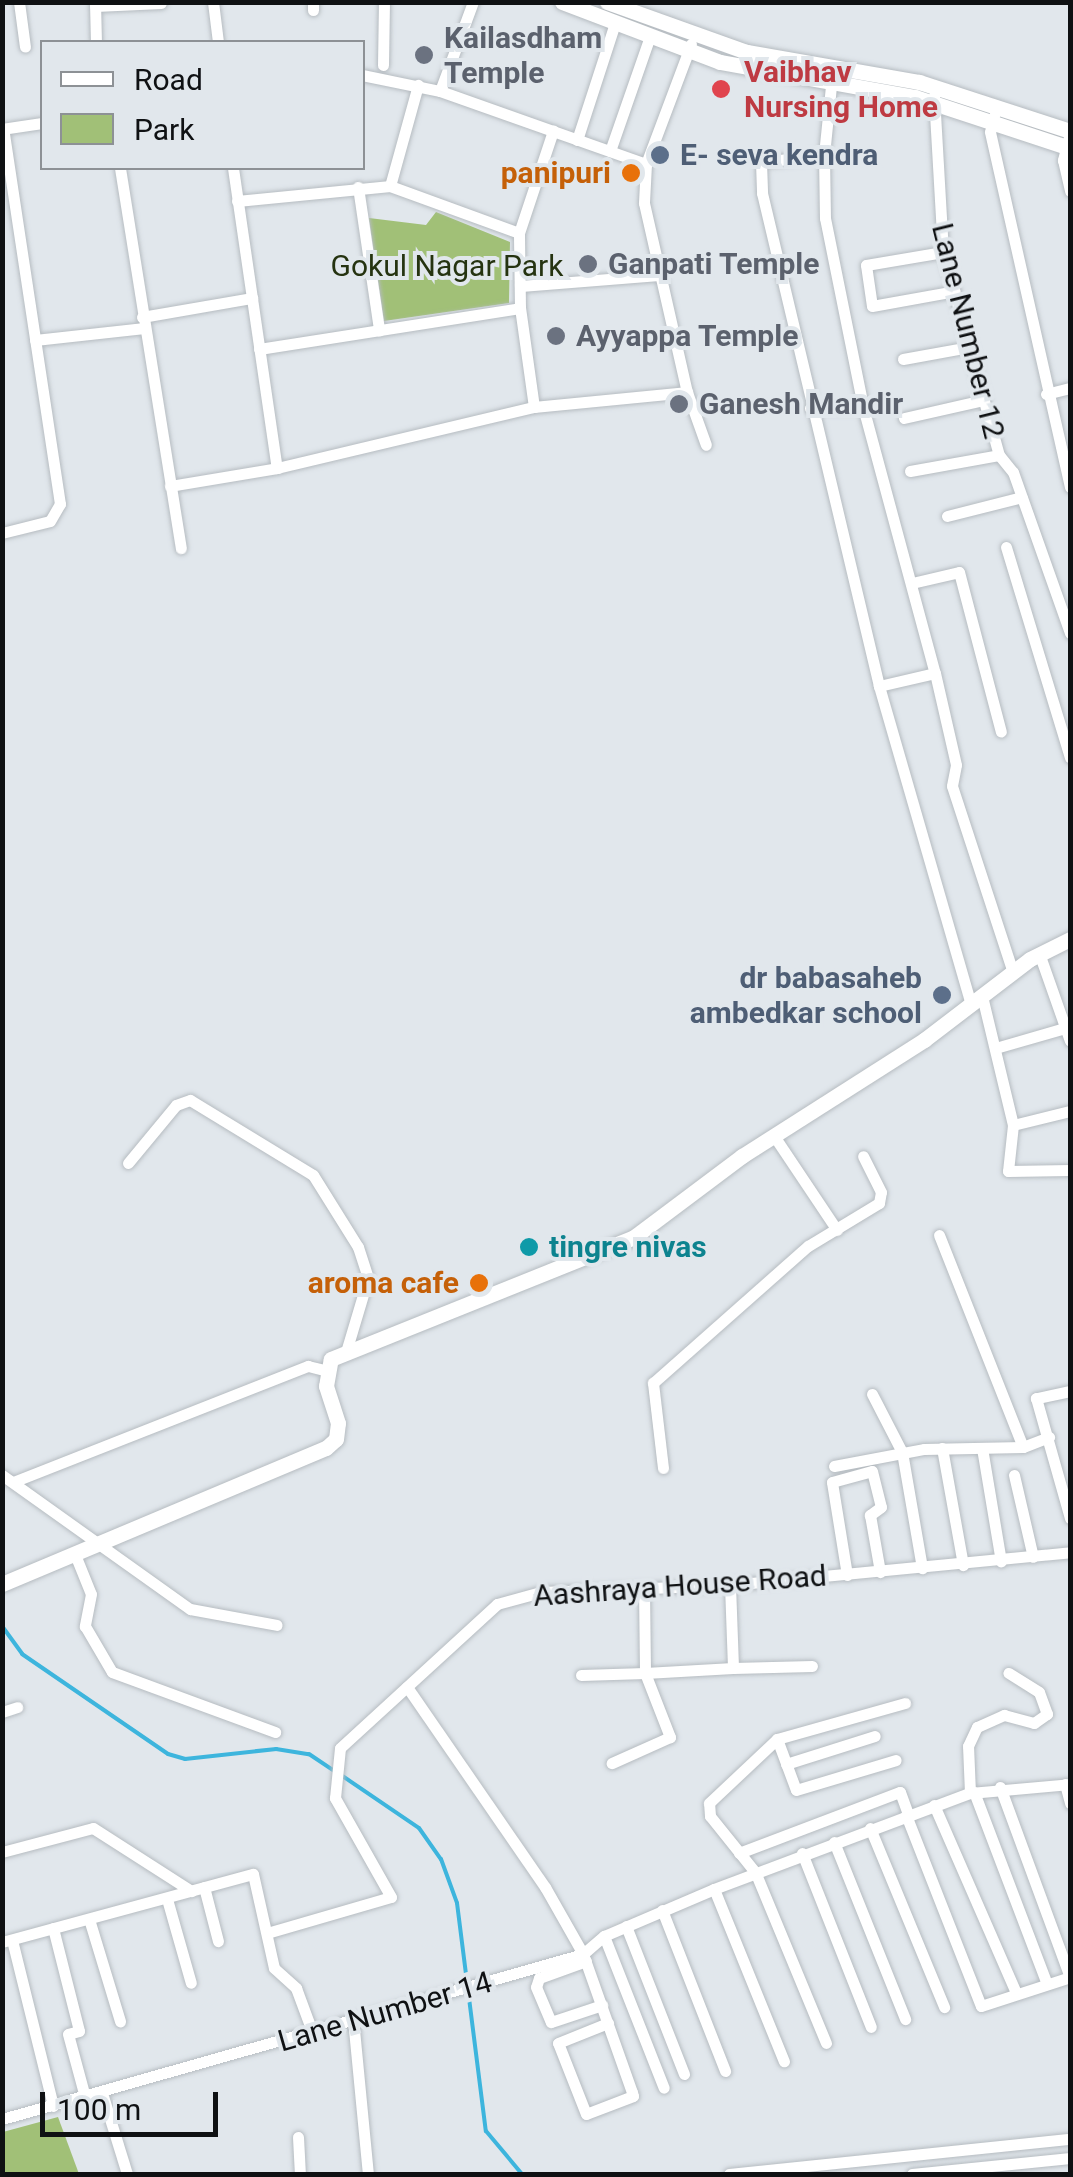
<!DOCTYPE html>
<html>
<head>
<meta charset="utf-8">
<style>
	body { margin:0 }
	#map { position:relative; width:1073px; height:2177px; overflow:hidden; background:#e1e7ec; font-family:Roboto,sans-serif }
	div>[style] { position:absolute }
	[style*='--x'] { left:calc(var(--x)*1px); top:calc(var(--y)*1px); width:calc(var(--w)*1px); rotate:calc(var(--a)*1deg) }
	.green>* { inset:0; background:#a1c077 }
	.stream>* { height:4px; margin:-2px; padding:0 2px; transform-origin:2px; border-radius:2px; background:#3db5dd }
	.roads { filter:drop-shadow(0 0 2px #b6bcc1) drop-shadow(0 0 2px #b6bcc1) }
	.street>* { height:11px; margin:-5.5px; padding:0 5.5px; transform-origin:5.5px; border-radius:5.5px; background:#fff }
	.secondary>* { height:15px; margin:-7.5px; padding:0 7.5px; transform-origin:7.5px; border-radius:7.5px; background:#fff }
	.dots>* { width:28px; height:28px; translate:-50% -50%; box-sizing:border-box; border:5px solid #e1e7ec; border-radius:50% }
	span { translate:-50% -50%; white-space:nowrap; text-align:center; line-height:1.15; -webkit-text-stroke:8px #e1e7ec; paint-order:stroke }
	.worship-label { font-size:30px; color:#5b616d; font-weight:700 }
	.left { translate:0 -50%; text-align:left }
	.health-label { font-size:30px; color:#be3a42; font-weight:700 }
	.service-label { font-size:30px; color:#4e5e75; font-weight:700 }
	.right { translate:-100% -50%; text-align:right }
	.food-label { font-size:30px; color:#c56008; font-weight:700 }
	.park-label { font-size:30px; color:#253310 }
	.street-label { font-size:30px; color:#0f1113 }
	.culture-label { font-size:30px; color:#0d838f; font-weight:700 }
	.frame { position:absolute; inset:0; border:5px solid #0f1113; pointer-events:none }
	.legend { position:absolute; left:40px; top:40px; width:325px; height:130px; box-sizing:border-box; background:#e1e7ec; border:2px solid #8d9195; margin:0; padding:12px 18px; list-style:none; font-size:30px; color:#0f1113 }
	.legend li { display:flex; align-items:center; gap:20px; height:50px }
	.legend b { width:50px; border:2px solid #8d9195 }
	.scale { position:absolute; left:40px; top:2092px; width:178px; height:45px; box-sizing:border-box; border:5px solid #0f1113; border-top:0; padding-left:12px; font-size:30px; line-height:35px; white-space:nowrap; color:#0f1113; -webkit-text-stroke:8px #e1e7ec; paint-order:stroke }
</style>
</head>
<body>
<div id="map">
	<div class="green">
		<i style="clip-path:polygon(436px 212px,510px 242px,509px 303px,384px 321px,369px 218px,426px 225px)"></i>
		<i style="clip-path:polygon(58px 2117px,79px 2174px,3px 2174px,3px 2132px)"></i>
	</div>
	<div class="stream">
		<i style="--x:2;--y:1626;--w:34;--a:54"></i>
		<i style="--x:22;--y:1654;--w:177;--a:34.4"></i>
		<i style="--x:168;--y:1754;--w:18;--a:16"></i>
		<i style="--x:185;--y:1759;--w:92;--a:-6.3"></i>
		<i style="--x:276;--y:1749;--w:33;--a:9"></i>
		<i style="--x:309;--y:1754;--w:29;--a:34"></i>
		<i style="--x:341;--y:1775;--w:94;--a:34.2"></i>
		<i style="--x:419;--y:1828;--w:38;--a:55"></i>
		<i style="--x:441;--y:1859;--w:47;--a:70"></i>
		<i style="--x:457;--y:1903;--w:230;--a:82.8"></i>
		<i style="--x:486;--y:2131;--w:56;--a:50.1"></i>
	</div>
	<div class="roads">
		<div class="street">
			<i style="--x:19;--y:2;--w:45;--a:82.4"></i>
			<i style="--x:95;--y:2;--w:40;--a:88.6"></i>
			<i style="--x:213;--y:2;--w:40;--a:82.9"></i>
			<i style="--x:95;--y:6;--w:66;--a:-2.6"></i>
			<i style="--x:313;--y:10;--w:8;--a:-90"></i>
			<i style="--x:691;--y:44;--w:128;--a:110.6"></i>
			<i style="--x:646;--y:164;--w:39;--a:93"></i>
			<i style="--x:644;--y:203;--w:194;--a:77.2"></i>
			<i style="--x:687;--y:392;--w:56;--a:70.3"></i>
			<i style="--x:383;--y:65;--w:63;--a:-89.1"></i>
			<i style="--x:362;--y:75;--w:80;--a:11.6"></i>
			<i style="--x:440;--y:91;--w:219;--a:19.5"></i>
			<i style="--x:832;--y:76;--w:79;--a:95.8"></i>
			<i style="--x:824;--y:155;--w:63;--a:173.7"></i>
			<i style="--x:761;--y:162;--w:31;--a:88"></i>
			<i style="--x:762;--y:193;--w:507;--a:76.65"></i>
			<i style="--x:879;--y:686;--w:331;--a:73.9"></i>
			<i style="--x:440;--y:91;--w:95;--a:-69.7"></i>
			<i style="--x:934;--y:96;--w:156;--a:86.7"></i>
			<i style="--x:943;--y:252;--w:211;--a:74.6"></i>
			<i style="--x:999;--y:455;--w:22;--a:51"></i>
			<i style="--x:1013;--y:472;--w:171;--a:70.5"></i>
			<i style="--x:994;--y:116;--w:16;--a:104"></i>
			<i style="--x:990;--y:132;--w:364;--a:77.3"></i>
			<i style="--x:2;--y:129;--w:40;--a:-8.5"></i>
			<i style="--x:577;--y:140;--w:123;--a:-72"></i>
			<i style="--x:1068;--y:140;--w:21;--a:104"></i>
			<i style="--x:1063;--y:160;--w:32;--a:77"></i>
			<i style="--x:610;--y:151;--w:122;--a:-70.8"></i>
			<i style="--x:824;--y:155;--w:63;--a:89.1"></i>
			<i style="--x:825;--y:218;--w:193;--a:78.6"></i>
			<i style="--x:863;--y:407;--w:276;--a:74.9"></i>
			<i style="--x:935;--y:673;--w:94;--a:77.1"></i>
			<i style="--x:956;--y:765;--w:21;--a:101"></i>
			<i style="--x:952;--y:786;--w:197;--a:71.9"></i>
			<i style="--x:120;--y:168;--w:385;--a:80.9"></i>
			<i style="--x:233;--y:168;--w:303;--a:81.7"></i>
			<i style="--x:390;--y:186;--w:105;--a:-74.5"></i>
			<i style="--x:358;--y:187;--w:145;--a:81.6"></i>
			<i style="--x:237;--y:201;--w:154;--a:-5.6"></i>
			<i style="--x:390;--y:186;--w:137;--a:20"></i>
			<i style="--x:943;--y:252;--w:78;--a:170.4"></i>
			<i style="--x:866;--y:265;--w:41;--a:81.7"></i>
			<i style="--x:872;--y:306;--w:84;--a:-10.2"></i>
			<i style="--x:520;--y:286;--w:140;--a:-4.5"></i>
			<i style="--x:142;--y:317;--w:112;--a:-9.8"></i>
			<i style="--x:35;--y:340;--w:110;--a:-6.3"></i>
			<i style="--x:259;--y:349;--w:264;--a:-8.9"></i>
			<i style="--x:903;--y:359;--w:68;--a:-10.2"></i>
			<i style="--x:1046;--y:394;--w:25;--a:-14"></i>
			<i style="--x:534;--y:407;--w:100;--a:-98"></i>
			<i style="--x:520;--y:308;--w:75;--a:-90.8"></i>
			<i style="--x:519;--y:233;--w:108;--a:-71.6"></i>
			<i style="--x:810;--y:408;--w:53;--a:-1.1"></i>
			<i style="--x:904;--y:418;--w:82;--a:-12.7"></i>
			<i style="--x:910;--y:471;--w:90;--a:-10.2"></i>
			<i style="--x:170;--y:486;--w:109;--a:-9.5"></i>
			<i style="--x:277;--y:468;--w:264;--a:-13.4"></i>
			<i style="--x:534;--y:407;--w:154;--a:-5.6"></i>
			<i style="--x:947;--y:516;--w:77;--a:-14.2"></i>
			<i style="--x:2;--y:533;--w:49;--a:-14"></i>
			<i style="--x:50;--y:521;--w:20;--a:-60"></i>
			<i style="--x:60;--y:504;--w:379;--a:-98.6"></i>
			<i style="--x:1006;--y:547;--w:220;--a:73.1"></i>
			<i style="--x:912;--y:583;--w:48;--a:-13.2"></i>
			<i style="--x:959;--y:572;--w:165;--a:75.3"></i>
			<i style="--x:879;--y:686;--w:57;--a:-13.1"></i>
			<i style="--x:1039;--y:953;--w:93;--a:70.6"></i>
			<i style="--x:982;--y:996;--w:133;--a:76.5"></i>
			<i style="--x:1013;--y:1125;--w:46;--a:96.2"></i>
			<i style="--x:1008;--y:1171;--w:62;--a:-0.9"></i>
			<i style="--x:999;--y:1047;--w:69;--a:-16.1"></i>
			<i style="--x:1013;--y:1125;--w:59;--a:-13.8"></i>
			<i style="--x:774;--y:1136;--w:113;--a:56.2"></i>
			<i style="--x:128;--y:1163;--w:75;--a:-50.4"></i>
			<i style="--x:176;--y:1105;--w:15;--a:-20"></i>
			<i style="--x:190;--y:1100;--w:144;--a:31.4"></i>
			<i style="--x:313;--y:1175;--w:85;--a:58"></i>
			<i style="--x:358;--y:1247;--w:33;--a:72"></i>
			<i style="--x:368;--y:1278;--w:77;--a:106.6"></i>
			<i style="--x:939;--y:1235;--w:228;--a:68.4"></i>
			<i style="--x:1070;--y:1391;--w:35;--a:168"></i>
			<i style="--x:1036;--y:1398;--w:125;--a:74.2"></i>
			<i style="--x:872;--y:1394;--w:65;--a:62.7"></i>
			<i style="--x:902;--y:1452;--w:118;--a:80.2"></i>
			<i style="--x:942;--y:1448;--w:119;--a:79.8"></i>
			<i style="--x:982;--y:1448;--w:115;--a:80.5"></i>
			<i style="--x:834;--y:1466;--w:92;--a:-10.7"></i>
			<i style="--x:924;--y:1449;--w:99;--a:-1.2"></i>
			<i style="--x:1023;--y:1447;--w:28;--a:-21"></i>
			<i style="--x:663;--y:1468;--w:86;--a:-96.7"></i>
			<i style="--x:653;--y:1383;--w:207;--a:-41.5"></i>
			<i style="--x:808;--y:1246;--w:83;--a:-31.2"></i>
			<i style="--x:879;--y:1203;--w:11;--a:-80"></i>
			<i style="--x:881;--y:1192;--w:40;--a:-116.6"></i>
			<i style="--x:2;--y:1475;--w:231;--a:35.5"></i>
			<i style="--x:190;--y:1609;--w:88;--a:10.4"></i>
			<i style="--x:1014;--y:1475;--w:84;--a:77"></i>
			<i style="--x:13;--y:1482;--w:317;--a:-21.5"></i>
			<i style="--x:308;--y:1366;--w:16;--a:14"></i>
			<i style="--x:74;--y:1552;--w:45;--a:68"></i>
			<i style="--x:91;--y:1594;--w:33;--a:101"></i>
			<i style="--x:85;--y:1626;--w:53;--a:59.6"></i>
			<i style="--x:112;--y:1672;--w:174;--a:20.2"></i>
			<i style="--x:847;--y:1575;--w:94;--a:-99.2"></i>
			<i style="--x:832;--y:1482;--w:41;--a:-15.4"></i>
			<i style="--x:872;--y:1471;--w:37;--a:76"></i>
			<i style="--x:881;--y:1507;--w:14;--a:144"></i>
			<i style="--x:870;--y:1515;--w:58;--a:80"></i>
			<i style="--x:730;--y:1585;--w:83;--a:87.9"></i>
			<i style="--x:733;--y:1668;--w:79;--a:-1.5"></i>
			<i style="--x:644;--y:1589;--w:84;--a:89.3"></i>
			<i style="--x:645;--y:1673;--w:88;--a:-3.3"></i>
			<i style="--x:581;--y:1675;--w:64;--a:-1.8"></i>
			<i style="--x:645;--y:1673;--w:69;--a:68.7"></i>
			<i style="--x:670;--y:1737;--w:64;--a:155.9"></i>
			<i style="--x:407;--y:1687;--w:243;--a:55.4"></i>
			<i style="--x:545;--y:1887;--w:77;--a:60.4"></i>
			<i style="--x:583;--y:1954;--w:146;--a:70.5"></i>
			<i style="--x:632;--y:2092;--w:4;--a:76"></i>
			<i style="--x:633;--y:2096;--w:50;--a:159"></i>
			<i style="--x:586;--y:2114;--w:76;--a:-111.5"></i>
			<i style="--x:558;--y:2043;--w:54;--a:-21.8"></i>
			<i style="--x:2;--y:1712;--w:16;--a:-18"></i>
			<i style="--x:777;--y:1739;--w:54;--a:69.6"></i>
			<i style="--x:796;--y:1790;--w:104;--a:-16.7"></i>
			<i style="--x:786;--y:1764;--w:93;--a:-17.5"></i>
			<i style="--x:1065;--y:1784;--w:20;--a:75"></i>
			<i style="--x:1000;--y:1787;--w:202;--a:69.8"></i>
			<i style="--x:974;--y:1792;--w:205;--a:69.2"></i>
			<i style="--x:970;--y:1793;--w:47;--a:-92.4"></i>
			<i style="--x:968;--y:1746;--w:21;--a:-65"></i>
			<i style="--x:977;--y:1727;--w:30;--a:-24"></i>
			<i style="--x:1004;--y:1715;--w:31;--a:15"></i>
			<i style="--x:1034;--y:1723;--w:16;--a:-35"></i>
			<i style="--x:1047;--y:1714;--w:23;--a:-110"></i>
			<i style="--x:1039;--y:1692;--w:36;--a:-148"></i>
			<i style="--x:934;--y:1805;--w:205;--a:66.4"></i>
			<i style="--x:906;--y:1815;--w:205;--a:68.6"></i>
			<i style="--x:981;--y:2006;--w:94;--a:-18"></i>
			<i style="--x:870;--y:1828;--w:194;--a:67.5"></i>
			<i style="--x:834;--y:1842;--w:191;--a:68.1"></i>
			<i style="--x:2;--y:1852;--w:94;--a:-14.8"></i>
			<i style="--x:93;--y:1828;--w:117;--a:32.7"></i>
			<i style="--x:739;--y:1853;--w:172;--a:-20.8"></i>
			<i style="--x:900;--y:1792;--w:23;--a:70"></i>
			<i style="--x:802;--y:1853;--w:187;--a:68.4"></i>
			<i style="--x:204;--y:1887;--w:56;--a:75.5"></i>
			<i style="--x:714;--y:1889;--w:186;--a:67.9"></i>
			<i style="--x:167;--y:1899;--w:87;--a:74.1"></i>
			<i style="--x:662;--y:1910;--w:173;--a:68.6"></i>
			<i style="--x:89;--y:1919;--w:107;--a:73.1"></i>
			<i style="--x:626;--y:1926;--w:159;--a:68.6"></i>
			<i style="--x:53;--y:1928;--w:106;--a:75.8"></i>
			<i style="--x:79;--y:2031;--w:11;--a:165"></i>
			<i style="--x:68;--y:2034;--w:65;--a:74.9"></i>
			<i style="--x:267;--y:1933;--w:129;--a:-16.2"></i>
			<i style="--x:391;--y:1897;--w:114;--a:-119.5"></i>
			<i style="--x:335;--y:1798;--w:50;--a:-84.3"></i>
			<i style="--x:340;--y:1748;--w:213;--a:-42.5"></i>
			<i style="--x:497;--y:1604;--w:46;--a:-15.3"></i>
			<i style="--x:541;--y:1592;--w:189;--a:-2.1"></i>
			<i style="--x:730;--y:1585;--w:342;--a:-5.5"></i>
			<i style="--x:604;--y:1936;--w:163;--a:68.5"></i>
			<i style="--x:12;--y:1940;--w:171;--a:76.1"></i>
			<i style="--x:2;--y:1942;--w:260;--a:-15.2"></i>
			<i style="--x:253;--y:1874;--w:96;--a:77.4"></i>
			<i style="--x:274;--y:1968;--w:30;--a:42"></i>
			<i style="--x:296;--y:1988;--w:49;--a:69.7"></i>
			<i style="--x:586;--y:1961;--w:50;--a:160.1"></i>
			<i style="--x:539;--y:1978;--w:9;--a:108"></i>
			<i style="--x:536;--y:1987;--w:38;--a:67"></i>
			<i style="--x:551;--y:2022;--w:54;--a:-18.4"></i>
			<i style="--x:353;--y:2019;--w:156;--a:84.5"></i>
			<i style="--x:826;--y:2043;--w:185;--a:-112.5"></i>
			<i style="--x:755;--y:1872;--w:72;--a:-128.8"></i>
			<i style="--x:710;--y:1816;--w:13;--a:-94"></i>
			<i style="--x:709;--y:1803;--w:93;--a:-43.3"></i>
			<i style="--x:777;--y:1739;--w:133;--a:-15.7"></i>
			<i style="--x:102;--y:2093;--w:85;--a:72.8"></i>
			<i style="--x:2;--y:2119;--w:604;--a:-15.85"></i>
			<i style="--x:583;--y:1954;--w:28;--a:-41"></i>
			<i style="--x:604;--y:1936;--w:120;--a:-23.1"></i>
			<i style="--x:714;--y:1889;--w:273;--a:-20.6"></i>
			<i style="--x:970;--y:1793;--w:100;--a:-5.1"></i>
			<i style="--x:298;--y:2137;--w:37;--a:87"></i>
			<i style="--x:729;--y:2174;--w:343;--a:-5.9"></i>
			<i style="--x:912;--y:2174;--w:159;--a:-5.8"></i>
		</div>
		<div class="secondary">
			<i style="--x:562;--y:2;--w:169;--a:20.8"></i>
			<i style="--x:720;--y:62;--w:198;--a:10.2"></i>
			<i style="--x:915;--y:97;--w:163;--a:18.2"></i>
			<i style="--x:607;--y:2;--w:149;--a:19.7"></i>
			<i style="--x:747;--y:52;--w:175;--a:9.9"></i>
			<i style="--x:919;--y:82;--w:159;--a:18"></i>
			<i style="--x:2;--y:1584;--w:351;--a:-22.8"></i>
			<i style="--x:326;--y:1448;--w:13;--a:-42"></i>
			<i style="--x:336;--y:1439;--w:16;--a:-83"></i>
			<i style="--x:338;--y:1423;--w:39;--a:-108"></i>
			<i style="--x:326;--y:1386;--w:27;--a:-80"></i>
			<i style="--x:331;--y:1359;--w:327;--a:-21.9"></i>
			<i style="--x:634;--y:1237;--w:135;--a:-36.9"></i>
			<i style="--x:742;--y:1156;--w:216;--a:-32.5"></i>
			<i style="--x:924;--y:1040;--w:133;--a:-37.4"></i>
			<i style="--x:1030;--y:959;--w:45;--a:-26.6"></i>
		</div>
	</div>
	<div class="dots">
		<i style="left:424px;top:55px;background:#6b7280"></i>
		<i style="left:721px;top:89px;background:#e0444e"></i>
		<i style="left:660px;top:155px;background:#5c6f8a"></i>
		<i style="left:631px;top:173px;background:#e8710a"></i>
		<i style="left:588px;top:264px;background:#6b7280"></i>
		<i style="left:556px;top:336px;background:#6b7280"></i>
		<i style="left:679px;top:404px;background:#6b7280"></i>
		<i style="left:942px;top:995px;background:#5c6f8a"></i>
		<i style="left:529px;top:1247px;background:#0f9aa8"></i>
		<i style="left:479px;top:1283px;background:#e8710a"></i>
	</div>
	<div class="worship-label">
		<span class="left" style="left:444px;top:55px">Kailasdham<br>Temple</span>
		<span class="left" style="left:608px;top:264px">Ganpati Temple</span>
		<span class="left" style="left:576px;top:336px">Ayyappa Temple</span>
		<span class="left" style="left:699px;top:404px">Ganesh Mandir</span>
	</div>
	<div class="health-label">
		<span class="left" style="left:744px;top:89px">Vaibhav<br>Nursing Home</span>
	</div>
	<div class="service-label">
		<span class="left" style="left:680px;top:155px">E- seva kendra</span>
		<span class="right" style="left:922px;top:995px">dr babasaheb<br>ambedkar school</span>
	</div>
	<div class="food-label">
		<span class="right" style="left:611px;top:173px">panipuri</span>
		<span class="right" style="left:459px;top:1283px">aroma cafe</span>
	</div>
	<div class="park-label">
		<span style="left:447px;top:266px">Gokul Nagar Park</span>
	</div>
	<div class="street-label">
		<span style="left:968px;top:331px;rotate:76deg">Lane Number 12</span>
		<span style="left:680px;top:1586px;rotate:-4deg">Aashraya House Road</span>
		<span style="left:385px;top:2012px;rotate:-16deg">Lane Number 14</span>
	</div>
	<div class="culture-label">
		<span class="left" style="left:549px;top:1247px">tingre nivas</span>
	</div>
	<div class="frame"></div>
	<ul class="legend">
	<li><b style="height:12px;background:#fff"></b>Road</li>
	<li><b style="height:28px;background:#a1c077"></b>Park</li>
	</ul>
	<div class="scale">100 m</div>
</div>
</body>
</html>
